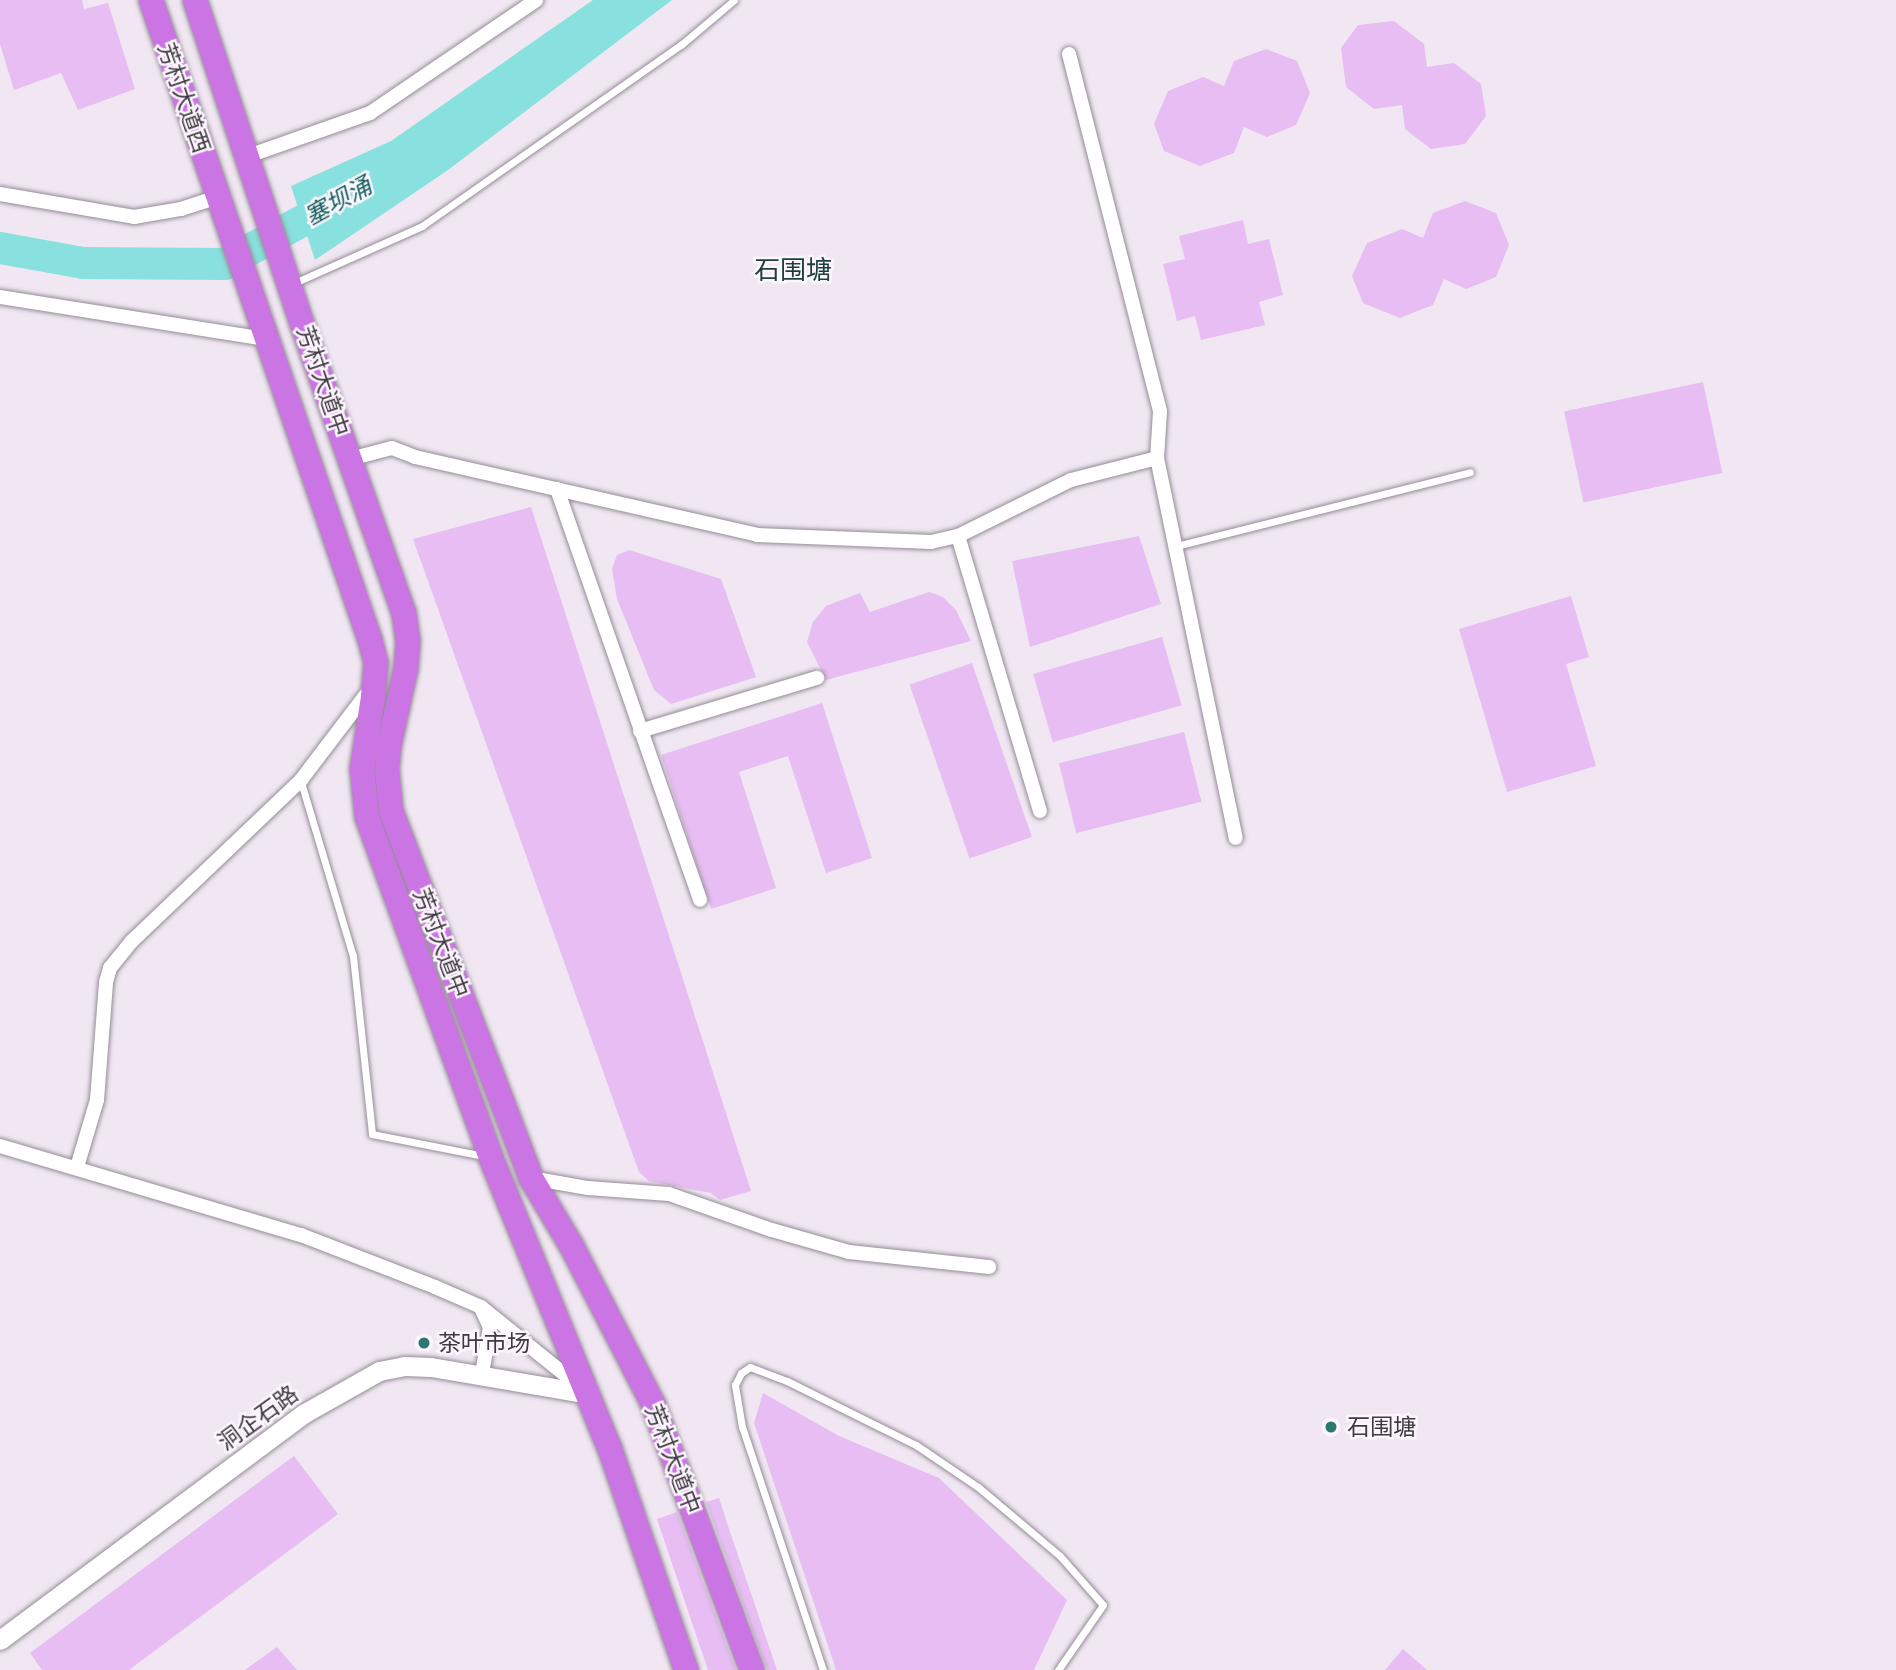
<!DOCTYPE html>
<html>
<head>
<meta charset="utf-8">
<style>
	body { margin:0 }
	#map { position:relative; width:1896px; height:1670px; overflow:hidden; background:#f0e7f2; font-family:Ubuntu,"Noto Sans SC",sans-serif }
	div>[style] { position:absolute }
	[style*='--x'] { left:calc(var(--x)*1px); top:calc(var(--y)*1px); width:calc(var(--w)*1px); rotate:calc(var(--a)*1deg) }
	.water>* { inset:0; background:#88e1de }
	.river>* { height:32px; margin:-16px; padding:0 16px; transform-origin:16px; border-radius:16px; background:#88e1de }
	.building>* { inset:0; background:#e7bdf3; transform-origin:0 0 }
	.roads { filter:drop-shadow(0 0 2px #948c96) drop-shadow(0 0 2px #948c96) }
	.lane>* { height:7px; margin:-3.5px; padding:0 3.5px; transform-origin:3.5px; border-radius:3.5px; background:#fff }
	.street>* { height:14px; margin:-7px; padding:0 7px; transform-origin:7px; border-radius:7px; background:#fff }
	.secondary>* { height:19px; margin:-9.5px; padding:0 9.5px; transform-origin:9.5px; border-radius:9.5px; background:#fff }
	.highway>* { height:24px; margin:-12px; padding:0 12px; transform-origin:12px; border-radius:12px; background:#cb74e3 }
	.dots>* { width:19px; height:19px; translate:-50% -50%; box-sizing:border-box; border:4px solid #fcf5fe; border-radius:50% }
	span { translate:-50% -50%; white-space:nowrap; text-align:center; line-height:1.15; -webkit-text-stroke:5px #fcf5fe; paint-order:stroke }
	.street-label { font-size:23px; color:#3e3a3f }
	.poi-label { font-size:23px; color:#3e3a3f }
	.left { translate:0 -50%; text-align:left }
	.water-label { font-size:24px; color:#15605e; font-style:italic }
	.quarter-label { font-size:26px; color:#1c3e3d }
</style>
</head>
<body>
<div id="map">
	<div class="water">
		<i style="clip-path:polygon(593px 0,672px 0,448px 170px,315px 260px,291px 186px,391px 141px)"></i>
	</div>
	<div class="river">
		<i style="--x:0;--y:248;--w:84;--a:10.2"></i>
		<i style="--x:83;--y:263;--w:141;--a:0.4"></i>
		<i style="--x:224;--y:264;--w:130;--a:-28.9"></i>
	</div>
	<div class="building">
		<i style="clip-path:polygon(0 0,82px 0,84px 9px,108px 3px,135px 89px,78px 110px,61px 73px,14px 90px,0 44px)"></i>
		<i style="clip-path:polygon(1394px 21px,1424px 44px,1427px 67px,1454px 63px,1481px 84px,1486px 116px,1465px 144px,1431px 149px,1405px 129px,1402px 105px,1374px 109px,1346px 87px,1341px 48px,1358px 25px)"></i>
		<i style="clip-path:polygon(1266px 49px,1297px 61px,1310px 93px,1296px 125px,1267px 137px,1244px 127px,1234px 153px,1200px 166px,1164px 151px,1154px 124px,1168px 91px,1203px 77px,1224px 86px,1234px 61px)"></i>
		<i style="clip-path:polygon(1465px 201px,1496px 213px,1509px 245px,1496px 277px,1466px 289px,1444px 279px,1433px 305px,1400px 318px,1363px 303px,1352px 276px,1367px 243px,1402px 229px,1423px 238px,1433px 213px)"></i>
		<i style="clip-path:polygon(1243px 220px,1248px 244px,1269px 239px,1283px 295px,1259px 302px,1265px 325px,1201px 340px,1195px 316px,1177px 321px,1163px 264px,1185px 259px,1179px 236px)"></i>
		<i style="left:1703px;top:382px;width:93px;height:142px;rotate:78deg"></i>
		<i style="clip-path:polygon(531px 507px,691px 1004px,751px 1191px,720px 1200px,711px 1193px,649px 1181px,639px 1172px,413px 539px)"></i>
		<i style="clip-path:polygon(1139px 536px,1161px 604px,1030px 647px,1012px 561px)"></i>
		<i style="clip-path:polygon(629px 550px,721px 579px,756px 677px,671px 704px,654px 690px,617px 599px,612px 569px,617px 555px)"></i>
		<i style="clip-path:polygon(929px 592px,943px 597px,956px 610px,971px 641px,826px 680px,807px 642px,813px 622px,826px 606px,860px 593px,870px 612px)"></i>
		<i style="clip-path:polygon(1571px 596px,1589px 657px,1566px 664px,1596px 766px,1507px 792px,1459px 629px)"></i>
		<i style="left:1162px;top:637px;width:71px;height:134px;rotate:74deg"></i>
		<i style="left:972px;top:663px;width:184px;height:66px;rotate:71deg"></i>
		<i style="clip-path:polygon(822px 703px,872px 858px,826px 873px,788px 756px,739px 772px,776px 888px,711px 909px,661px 755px)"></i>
		<i style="left:1184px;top:732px;width:72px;height:129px;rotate:76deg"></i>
		<i style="clip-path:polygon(763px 1393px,839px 1436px,939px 1478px,1067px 1600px,1034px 1670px,836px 1670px,754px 1423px)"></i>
		<i style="clip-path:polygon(294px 1456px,338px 1514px,129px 1670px,42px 1670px,30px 1653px)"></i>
		<i style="clip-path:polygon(719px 1498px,729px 1529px,777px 1670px,767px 1670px,706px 1502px)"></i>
		<i style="clip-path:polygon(677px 1512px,736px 1670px,708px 1670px,657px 1519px)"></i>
		<i style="clip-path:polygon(277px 1647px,297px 1670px,245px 1670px)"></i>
		<i style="clip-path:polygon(1403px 1649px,1427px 1670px,1385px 1670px)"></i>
	</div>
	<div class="roads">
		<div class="lane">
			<i style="--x:292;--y:284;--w:142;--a:-24"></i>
			<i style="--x:422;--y:226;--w:317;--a:-35"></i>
			<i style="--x:682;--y:44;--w:68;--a:-40.2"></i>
			<i style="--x:1176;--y:546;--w:303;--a:-14.1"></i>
			<i style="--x:301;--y:782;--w:182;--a:73.4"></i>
			<i style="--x:353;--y:956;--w:179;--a:83.9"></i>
			<i style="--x:372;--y:1134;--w:114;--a:11.1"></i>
			<i style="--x:823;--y:1670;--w:256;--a:-108.4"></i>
			<i style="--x:742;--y:1427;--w:43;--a:-99.5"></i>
			<i style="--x:735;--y:1385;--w:13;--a:-63"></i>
			<i style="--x:741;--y:1373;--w:11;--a:-34"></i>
			<i style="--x:750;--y:1367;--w:40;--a:21"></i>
			<i style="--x:787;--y:1381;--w:144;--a:26.4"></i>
			<i style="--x:916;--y:1445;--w:75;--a:34.1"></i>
			<i style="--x:978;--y:1487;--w:107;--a:40.1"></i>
			<i style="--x:1060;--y:1556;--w:65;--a:48.7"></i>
			<i style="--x:1103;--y:1605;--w:79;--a:124.7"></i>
		</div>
		<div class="street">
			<i style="--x:1069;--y:54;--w:369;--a:75.7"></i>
			<i style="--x:1160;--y:412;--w:46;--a:93.7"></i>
			<i style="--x:1157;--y:458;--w:388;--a:78.3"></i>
			<i style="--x:248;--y:156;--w:129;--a:-19.4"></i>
			<i style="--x:370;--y:113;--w:201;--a:-34.2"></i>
			<i style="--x:0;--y:194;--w:136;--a:9.7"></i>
			<i style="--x:134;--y:217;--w:48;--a:-9.7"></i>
			<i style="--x:181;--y:209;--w:38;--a:-18"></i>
			<i style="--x:0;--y:297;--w:269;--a:9"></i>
			<i style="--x:350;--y:459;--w:43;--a:-14.7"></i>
			<i style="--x:392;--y:448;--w:25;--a:21"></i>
			<i style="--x:415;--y:457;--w:351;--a:12.8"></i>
			<i style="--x:757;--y:535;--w:174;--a:2.3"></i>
			<i style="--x:931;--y:542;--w:28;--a:-13"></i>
			<i style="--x:958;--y:536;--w:126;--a:-26.4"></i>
			<i style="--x:1071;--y:480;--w:89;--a:-14.3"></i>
			<i style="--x:557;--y:489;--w:435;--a:70.8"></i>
			<i style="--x:958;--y:536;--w:287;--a:73.4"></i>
			<i style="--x:640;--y:731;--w:185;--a:-16.7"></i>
			<i style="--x:0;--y:1146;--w:314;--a:16.5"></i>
			<i style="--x:301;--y:1235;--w:144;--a:21.2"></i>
			<i style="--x:435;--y:1287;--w:50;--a:23.5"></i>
			<i style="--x:481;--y:1307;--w:127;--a:38.9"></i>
			<i style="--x:77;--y:1167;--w:70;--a:-73.4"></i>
			<i style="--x:97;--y:1100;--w:118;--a:-85.6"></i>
			<i style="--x:106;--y:982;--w:15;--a:-74"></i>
			<i style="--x:110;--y:968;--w:35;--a:-51"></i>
			<i style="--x:132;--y:941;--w:233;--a:-43.6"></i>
			<i style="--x:301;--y:780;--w:106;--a:-52.7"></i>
			<i style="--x:531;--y:1178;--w:58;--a:10"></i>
			<i style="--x:588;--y:1188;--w:81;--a:4.2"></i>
			<i style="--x:669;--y:1194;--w:109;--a:19.3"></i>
			<i style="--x:772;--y:1230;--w:80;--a:15.9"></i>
			<i style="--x:849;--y:1252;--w:141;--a:6.1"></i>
			<i style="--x:481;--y:1308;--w:21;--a:65"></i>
			<i style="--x:490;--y:1327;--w:48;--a:99.7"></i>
		</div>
		<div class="secondary">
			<i style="--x:0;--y:1640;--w:378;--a:-36.7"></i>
			<i style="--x:303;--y:1414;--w:87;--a:-29.5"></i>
			<i style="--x:379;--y:1371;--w:25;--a:-11"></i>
			<i style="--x:404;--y:1366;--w:27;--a:2"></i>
			<i style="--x:431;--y:1367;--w:160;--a:9.7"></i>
		</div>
		<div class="highway">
			<i style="--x:151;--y:0;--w:676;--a:71.11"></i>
			<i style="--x:370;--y:640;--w:24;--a:75"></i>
			<i style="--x:376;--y:663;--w:34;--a:95"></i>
			<i style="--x:373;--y:697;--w:73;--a:98.7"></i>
			<i style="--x:362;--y:769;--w:48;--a:84.1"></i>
			<i style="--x:367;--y:817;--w:363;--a:70"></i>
			<i style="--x:491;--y:1158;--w:314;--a:67.8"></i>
			<i style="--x:610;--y:1449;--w:234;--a:71"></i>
			<i style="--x:195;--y:0;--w:338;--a:71.7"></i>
			<i style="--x:301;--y:321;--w:310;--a:70.6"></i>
			<i style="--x:404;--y:613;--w:28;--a:82"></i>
			<i style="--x:408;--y:641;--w:27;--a:94"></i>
			<i style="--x:406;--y:668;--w:80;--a:102.3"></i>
			<i style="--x:389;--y:746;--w:25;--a:95"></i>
			<i style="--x:387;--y:771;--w:40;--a:84.3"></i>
			<i style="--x:391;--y:811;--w:393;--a:69.1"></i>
			<i style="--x:531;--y:1178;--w:78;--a:59.2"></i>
			<i style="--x:571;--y:1245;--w:179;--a:62.7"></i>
			<i style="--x:653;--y:1404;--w:284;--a:69.6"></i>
		</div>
	</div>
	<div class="dots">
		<i style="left:424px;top:1343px;background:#2c7674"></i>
		<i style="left:1331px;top:1427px;background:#2c7674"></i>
	</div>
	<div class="street-label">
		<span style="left:184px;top:98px;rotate:71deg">芳村大道西</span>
		<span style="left:323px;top:381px;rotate:71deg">芳村大道中</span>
		<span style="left:441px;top:943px;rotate:69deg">芳村大道中</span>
		<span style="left:258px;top:1418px;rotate:-36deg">洞企石路</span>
		<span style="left:673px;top:1459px;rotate:69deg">芳村大道中</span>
	</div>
	<div class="poi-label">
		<span class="left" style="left:438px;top:1343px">茶叶市场</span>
		<span class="left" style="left:1347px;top:1427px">石围塘</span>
	</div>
	<div class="water-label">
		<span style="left:338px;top:201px;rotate:-29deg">塞坝涌</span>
	</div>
	<div class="quarter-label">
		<span style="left:793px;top:270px">石围塘</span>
	</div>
</div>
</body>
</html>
